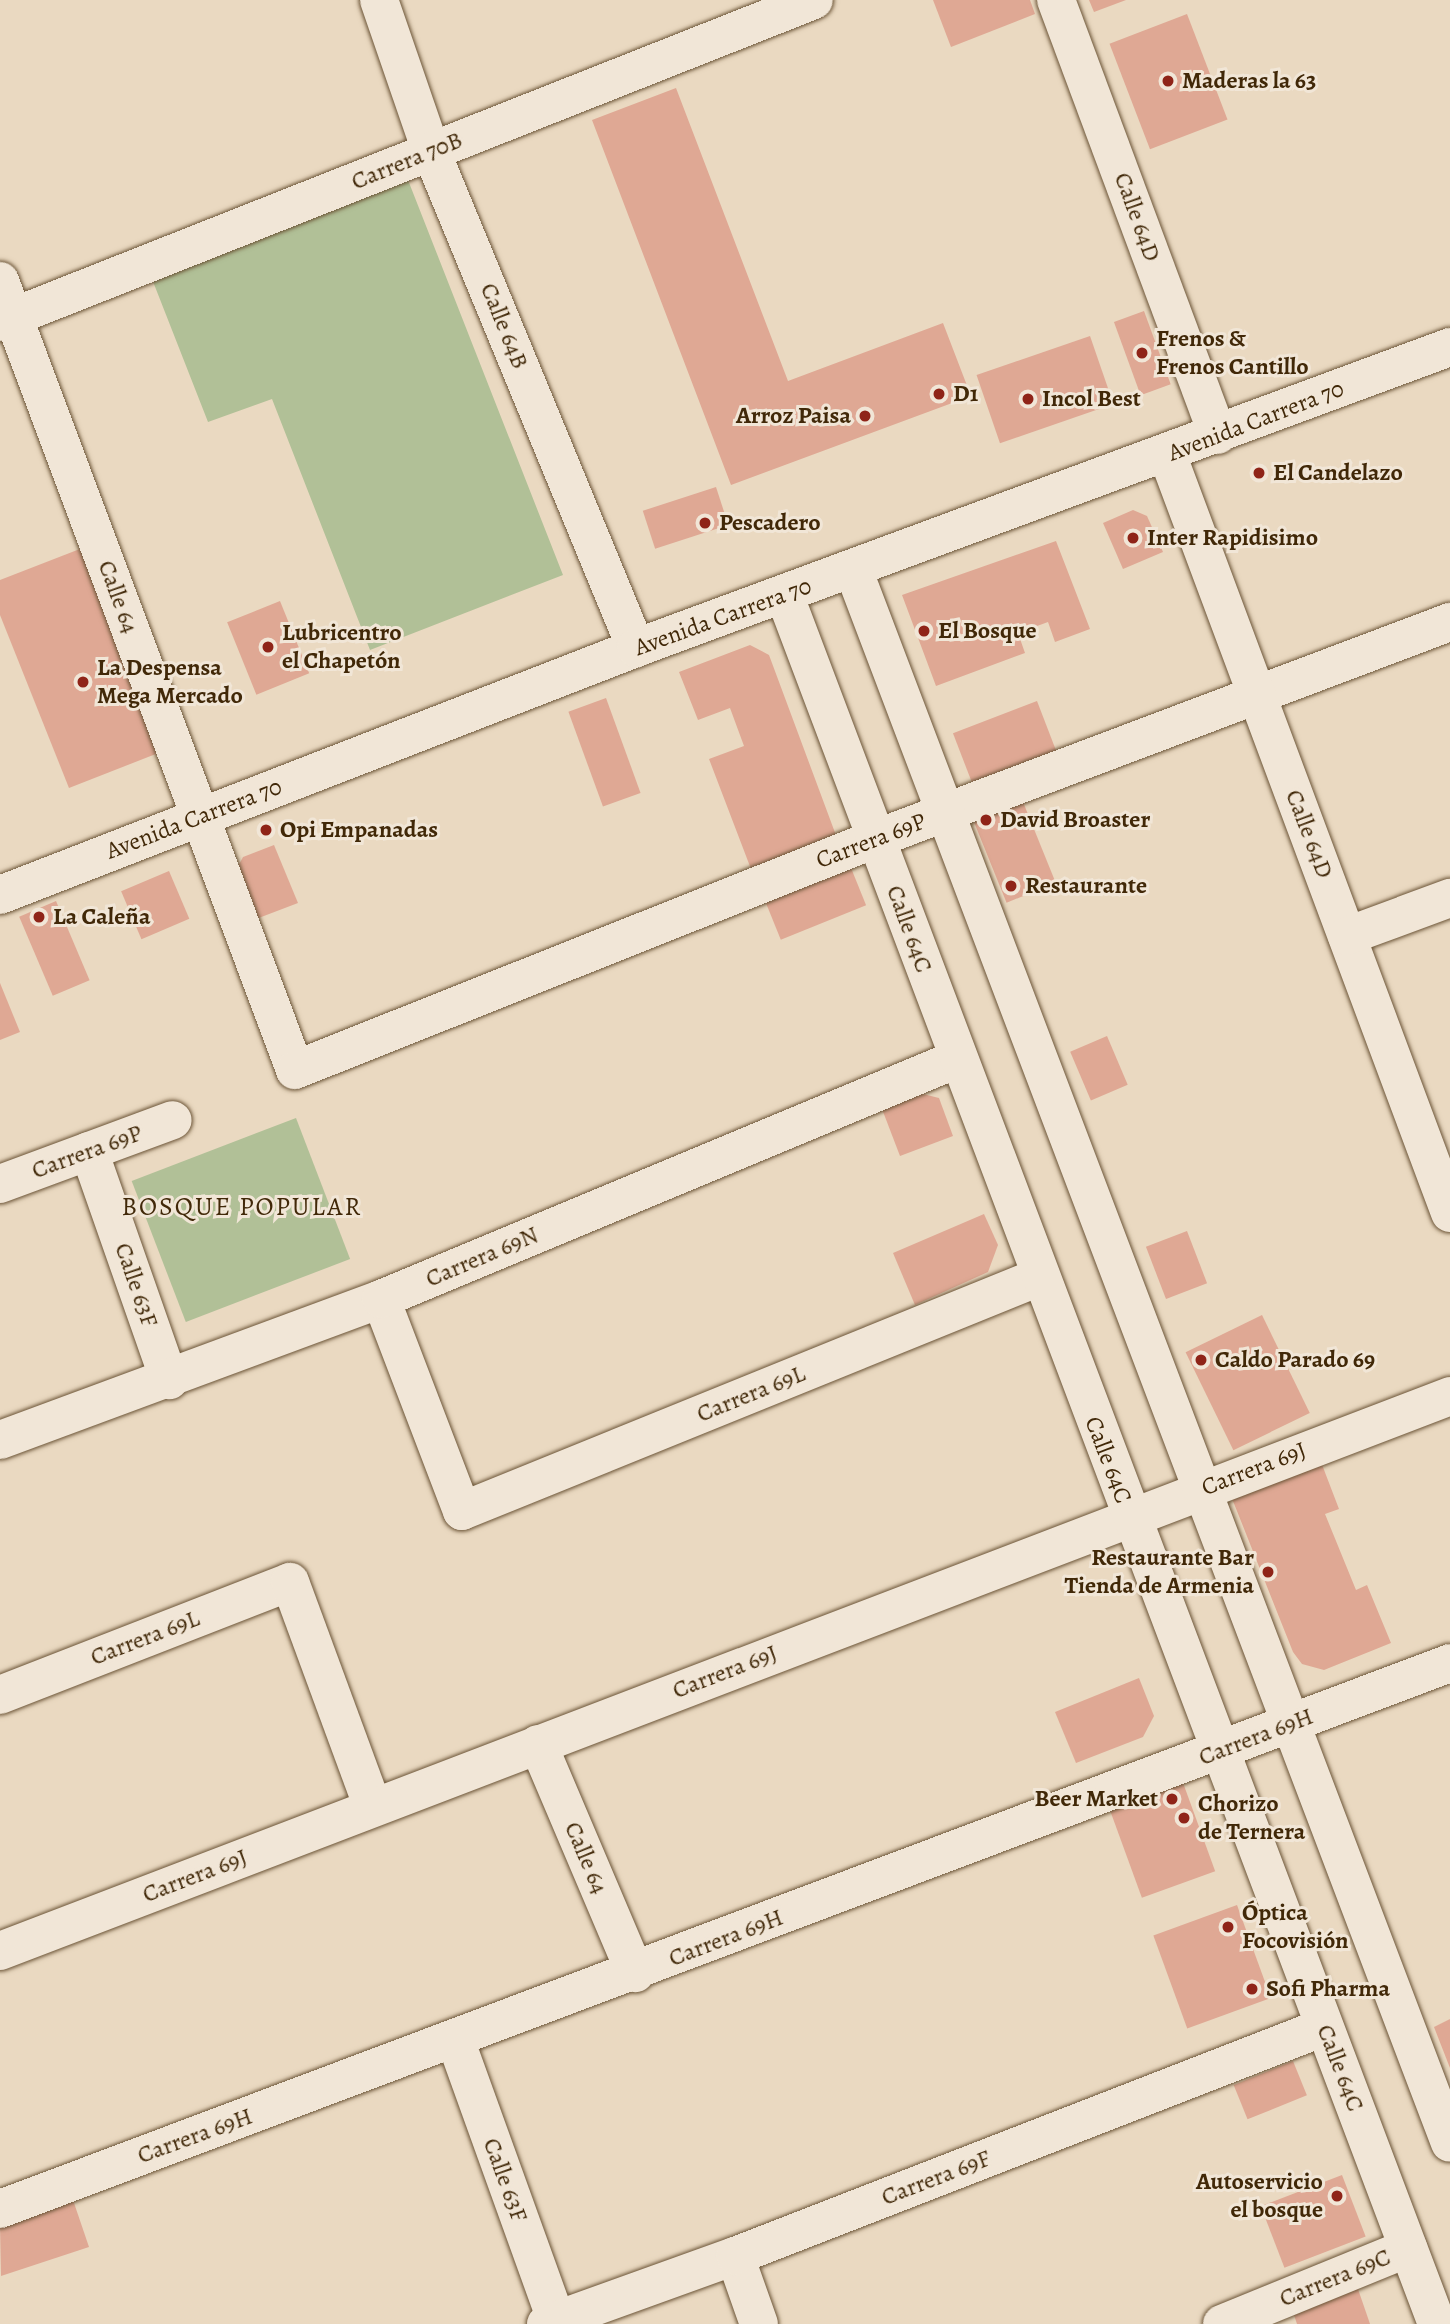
<!DOCTYPE html>
<html>
<head>
<meta charset="utf-8">
<style>
	body { margin:0 }
	#map { position:relative; width:1450px; height:2324px; overflow:hidden; background:#ead9c1; font-family:Alegreya,serif }
	div>[style] { position:absolute }
	[style*='--x'] { left:calc(var(--x)*1px); top:calc(var(--y)*1px); width:calc(var(--w)*1px); rotate:calc(var(--a)*1deg) }
	.green>* { inset:0; background:#b1c097; transform-origin:0 0 }
	.building>* { inset:0; background:#dfa894; transform-origin:0 0 }
	.roads { filter:drop-shadow(0 0 2px #6b5436) drop-shadow(0 0 2px #6b5436) }
	.minor>* { height:38px; margin:-19px; padding:0 19px; transform-origin:19px; border-radius:19px; background:#f1e6d7 }
	.tertiary>* { height:38px; margin:-19px; padding:0 19px; transform-origin:19px; border-radius:19px; background:#f1e6d7 }
	.secondary>* { height:38px; margin:-19px; padding:0 19px; transform-origin:19px; border-radius:19px; background:#f1e6d7 }
	.dots>* { width:19px; height:19px; translate:-50% -50%; box-sizing:border-box; border:4px solid #f1e6d7; border-radius:50% }
	span { translate:-50% -50%; white-space:nowrap; text-align:center; line-height:1.15; -webkit-text-stroke:6px #f1e6d7; paint-order:stroke }
	.poi-label { font-size:24px; color:#412808; font-weight:700 }
	.left { translate:0 -50%; text-align:left }
	.right { translate:-100% -50%; text-align:right }
	.street-label { font-size:24px; color:#412808 }
	.neighbourhood-label { font-size:26px; color:#412808; letter-spacing:2px }
</style>
</head>
<body>
<div id="map">
	<div class="green">
		<i style="clip-path:polygon(408px 180px,563px 575px,370px 650px,272px 399px,208px 422px,152px 279px)"></i>
		<i style="left:296px;top:1118px;width:151px;height:176px;rotate:69deg"></i>
	</div>
	<div class="building">
		<i style="clip-path:polygon(933px 0,1030px 0,1035px 14px,951px 47px)"></i>
		<i style="clip-path:polygon(1089px 0,1126px 0,1094px 12px)"></i>
		<i style="left:1187px;top:14px;width:113px;height:83px;rotate:69deg"></i>
		<i style="clip-path:polygon(676px 88px,788px 381px,943px 323px,971px 396px,731px 485px,592px 120px)"></i>
		<i style="left:1144px;top:311px;width:78px;height:32px;rotate:70deg"></i>
		<i style="left:1090px;top:336px;width:72px;height:120px;rotate:71deg"></i>
		<i style="left:716px;top:487px;width:40px;height:77px;rotate:72deg"></i>
		<i style="clip-path:polygon(1133px 510px,1147px 516px,1163px 552px,1123px 569px,1103px 523px)"></i>
		<i style="clip-path:polygon(1056px 541px,1090px 629px,1055px 642px,1048px 622px,1018px 633px,1025px 653px,936px 686px,902px 595px)"></i>
		<i style="clip-path:polygon(85px 547px,166px 750px,69px 788px,0 615px,0 580px)"></i>
		<i style="left:280px;top:601px;width:78px;height:57px;rotate:68deg"></i>
		<i style="clip-path:polygon(750px 645px,769px 655px,837px 838px,751px 869px,709px 759px,744px 746px,730px 708px,698px 720px,679px 672px)"></i>
		<i style="left:606px;top:698px;width:101px;height:40px;rotate:70deg"></i>
		<i style="left:1037px;top:701px;width:55px;height:90px;rotate:69deg"></i>
		<i style="left:1019px;top:792px;width:98px;height:53px;rotate:68deg"></i>
		<i style="clip-path:polygon(274px 845px,298px 903px,251px 921px,232px 878px,243px 857px)"></i>
		<i style="left:847px;top:858px;width:51px;height:92px;rotate:68deg"></i>
		<i style="left:169px;top:871px;width:52px;height:52px;rotate:67deg"></i>
		<i style="left:56px;top:901px;width:86px;height:40px;rotate:67deg"></i>
		<i style="clip-path:polygon(0 983px,20px 1032px,0 1040px)"></i>
		<i style="left:1107px;top:1036px;width:53px;height:40px;rotate:67deg"></i>
		<i style="clip-path:polygon(923px 1094px,939px 1098px,953px 1136px,900px 1156px,882px 1109px)"></i>
		<i style="clip-path:polygon(984px 1214px,998px 1245px,988px 1272px,915px 1305px,893px 1253px)"></i>
		<i style="left:1187px;top:1231px;width:56px;height:44px;rotate:69deg"></i>
		<i style="left:1262px;top:1315px;width:109px;height:85px;rotate:64deg"></i>
		<i style="clip-path:polygon(1321px 1462px,1339px 1509px,1325px 1514px,1356px 1590px,1367px 1585px,1391px 1643px,1324px 1670px,1302px 1664px,1293px 1652px,1231px 1496px)"></i>
		<i style="clip-path:polygon(1139px 1678px,1154px 1716px,1143px 1737px,1076px 1763px,1055px 1712px)"></i>
		<i style="left:1182px;top:1780px;width:97px;height:78px;rotate:70deg"></i>
		<i style="left:1237px;top:1905px;width:99px;height:89px;rotate:70deg"></i>
		<i style="clip-path:polygon(1450px 2019px,1450px 2068px,1434px 2027px)"></i>
		<i style="left:1293px;top:2061px;width:37px;height:64px;rotate:68deg"></i>
		<i style="left:1342px;top:2175px;width:66px;height:87px;rotate:69deg"></i>
		<i style="clip-path:polygon(73px 2200px,89px 2247px,1px 2276px,0 2225px)"></i>
		<i style="clip-path:polygon(1358px 2289px,1370px 2324px,1297px 2324px,1293px 2312px)"></i>
	</div>
	<div class="roads">
		<div class="minor">
			<i style="--x:379;--y:0;--w:160;--a:71"></i>
			<i style="--x:431;--y:151;--w:538;--a:67.59"></i>
			<i style="--x:1056;--y:0;--w:464;--a:69.6"></i>
			<i style="--x:0;--y:281;--w:842;--a:69.5"></i>
			<i style="--x:295;--y:1070;--w:624;--a:-21.72"></i>
			<i style="--x:875;--y:839;--w:615;--a:-20.68"></i>
			<i style="--x:0;--y:322;--w:875;--a:-21.58"></i>
			<i style="--x:1167;--y:454;--w:810;--a:69.55"></i>
			<i style="--x:1347;--y:936;--w:110;--a:-20.3"></i>
			<i style="--x:89;--y:1151;--w:243;--a:70.7"></i>
			<i style="--x:0;--y:1184;--w:184;--a:-20.3"></i>
			<i style="--x:381;--y:1299;--w:227;--a:69.1"></i>
			<i style="--x:462;--y:1511;--w:623;--a:-22.07"></i>
			<i style="--x:0;--y:1440;--w:406;--a:-20.3"></i>
			<i style="--x:381;--y:1299;--w:624;--a:-22.62"></i>
			<i style="--x:0;--y:1695;--w:311;--a:-21.3"></i>
			<i style="--x:290;--y:1582;--w:240;--a:69.8"></i>
			<i style="--x:538;--y:1744;--w:249;--a:67"></i>
			<i style="--x:0;--y:1951;--w:1553;--a:-20.94"></i>
			<i style="--x:455;--y:2039;--w:299;--a:70.2"></i>
			<i style="--x:0;--y:2209;--w:1549;--a:-20.63"></i>
			<i style="--x:735;--y:2256;--w:72;--a:70.6"></i>
			<i style="--x:546;--y:2324;--w:201;--a:-19.8"></i>
			<i style="--x:735;--y:2256;--w:632;--a:-21.25"></i>
			<i style="--x:1222;--y:2324;--w:201;--a:-22.2"></i>
		</div>
		<div class="tertiary">
			<i style="--x:853;--y:569;--w:1683;--a:69.23"></i>
			<i style="--x:784;--y:594;--w:1849;--a:69.32"></i>
		</div>
		<div class="secondary">
			<i style="--x:0;--y:895;--w:682;--a:-21.22"></i>
			<i style="--x:636;--y:648;--w:868;--a:-20.29"></i>
		</div>
	</div>
	<div class="dots">
		<i style="left:1168px;top:81px;background:#8f2418"></i>
		<i style="left:1142px;top:353px;background:#8f2418"></i>
		<i style="left:939px;top:394px;background:#8f2418"></i>
		<i style="left:1028px;top:399px;background:#8f2418"></i>
		<i style="left:865px;top:416px;background:#8f2418"></i>
		<i style="left:1259px;top:473px;background:#8f2418"></i>
		<i style="left:705px;top:523px;background:#8f2418"></i>
		<i style="left:1133px;top:538px;background:#8f2418"></i>
		<i style="left:924px;top:631px;background:#8f2418"></i>
		<i style="left:268px;top:647px;background:#8f2418"></i>
		<i style="left:83px;top:682px;background:#8f2418"></i>
		<i style="left:986px;top:820px;background:#8f2418"></i>
		<i style="left:266px;top:830px;background:#8f2418"></i>
		<i style="left:1011px;top:886px;background:#8f2418"></i>
		<i style="left:39px;top:917px;background:#8f2418"></i>
		<i style="left:1201px;top:1360px;background:#8f2418"></i>
		<i style="left:1268px;top:1572px;background:#8f2418"></i>
		<i style="left:1172px;top:1799px;background:#8f2418"></i>
		<i style="left:1184px;top:1818px;background:#8f2418"></i>
		<i style="left:1228px;top:1927px;background:#8f2418"></i>
		<i style="left:1252px;top:1989px;background:#8f2418"></i>
		<i style="left:1337px;top:2196px;background:#8f2418"></i>
	</div>
	<div class="poi-label">
		<span class="left" style="left:1182px;top:81px">Maderas la 63</span>
		<span class="left" style="left:1156px;top:353px">Frenos &amp;<br>Frenos Cantillo</span>
		<span class="left" style="left:953px;top:394px">D1</span>
		<span class="left" style="left:1042px;top:399px">Incol Best</span>
		<span class="right" style="left:851px;top:416px">Arroz Paisa</span>
		<span class="left" style="left:1273px;top:473px">El Candelazo</span>
		<span class="left" style="left:719px;top:523px">Pescadero</span>
		<span class="left" style="left:1147px;top:538px">Inter Rapidisimo</span>
		<span class="left" style="left:938px;top:631px">El Bosque</span>
		<span class="left" style="left:282px;top:647px">Lubricentro<br>el Chapetón</span>
		<span class="left" style="left:97px;top:682px">La Despensa<br>Mega Mercado</span>
		<span class="left" style="left:1000px;top:820px">David Broaster</span>
		<span class="left" style="left:280px;top:830px">Opi Empanadas</span>
		<span class="left" style="left:1025px;top:886px">Restaurante</span>
		<span class="left" style="left:53px;top:917px">La Caleña</span>
		<span class="left" style="left:1215px;top:1360px">Caldo Parado 69</span>
		<span class="right" style="left:1254px;top:1572px">Restaurante Bar<br>Tienda de Armenia</span>
		<span class="right" style="left:1158px;top:1799px">Beer Market</span>
		<span class="left" style="left:1198px;top:1818px">Chorizo<br>de Ternera</span>
		<span class="left" style="left:1242px;top:1927px">Óptica<br>Focovisión</span>
		<span class="left" style="left:1266px;top:1989px">Sofi Pharma</span>
		<span class="right" style="left:1323px;top:2196px">Autoservicio<br>el bosque</span>
	</div>
	<div class="street-label">
		<span style="left:407px;top:161px;rotate:-22deg">Carrera 70B</span>
		<span style="left:1137px;top:217px;rotate:70deg">Calle 64D</span>
		<span style="left:504px;top:326px;rotate:68deg">Calle 64B</span>
		<span style="left:1256px;top:421px;rotate:-21deg">Avenida Carrera 70</span>
		<span style="left:118px;top:597px;rotate:70deg">Calle 64</span>
		<span style="left:723px;top:617px;rotate:-20deg">Avenida Carrera 70</span>
		<span style="left:194px;top:819px;rotate:-21deg">Avenida Carrera 70</span>
		<span style="left:1309px;top:834px;rotate:69deg">Calle 64D</span>
		<span style="left:871px;top:841px;rotate:-21deg">Carrera 69P</span>
		<span style="left:909px;top:929px;rotate:70deg">Calle 64C</span>
		<span style="left:87px;top:1152px;rotate:-20deg">Carrera 69P</span>
		<span style="left:482px;top:1257px;rotate:-23deg">Carrera 69N</span>
		<span style="left:136px;top:1285px;rotate:71deg">Calle 63F</span>
		<span style="left:751px;top:1394px;rotate:-22deg">Carrera 69L</span>
		<span style="left:1108px;top:1460px;rotate:69deg">Calle 64C</span>
		<span style="left:1254px;top:1469px;rotate:-21deg">Carrera 69J</span>
		<span style="left:145px;top:1638px;rotate:-21deg">Carrera 69L</span>
		<span style="left:725px;top:1672px;rotate:-21deg">Carrera 69J</span>
		<span style="left:1256px;top:1737px;rotate:-21deg">Carrera 69H</span>
		<span style="left:586px;top:1858px;rotate:67deg">Calle 64</span>
		<span style="left:195px;top:1876px;rotate:-21deg">Carrera 69J</span>
		<span style="left:726px;top:1938px;rotate:-21deg">Carrera 69H</span>
		<span style="left:1340px;top:2068px;rotate:69deg">Calle 64C</span>
		<span style="left:195px;top:2136px;rotate:-20deg">Carrera 69H</span>
		<span style="left:936px;top:2178px;rotate:-21deg">Carrera 69F</span>
		<span style="left:505px;top:2180px;rotate:70deg">Calle 63F</span>
		<span style="left:1335px;top:2278px;rotate:-22deg">Carrera 69C</span>
	</div>
	<div class="neighbourhood-label">
		<span style="left:242px;top:1207px">BOSQUE POPULAR</span>
	</div>
</div>
</body>
</html>
